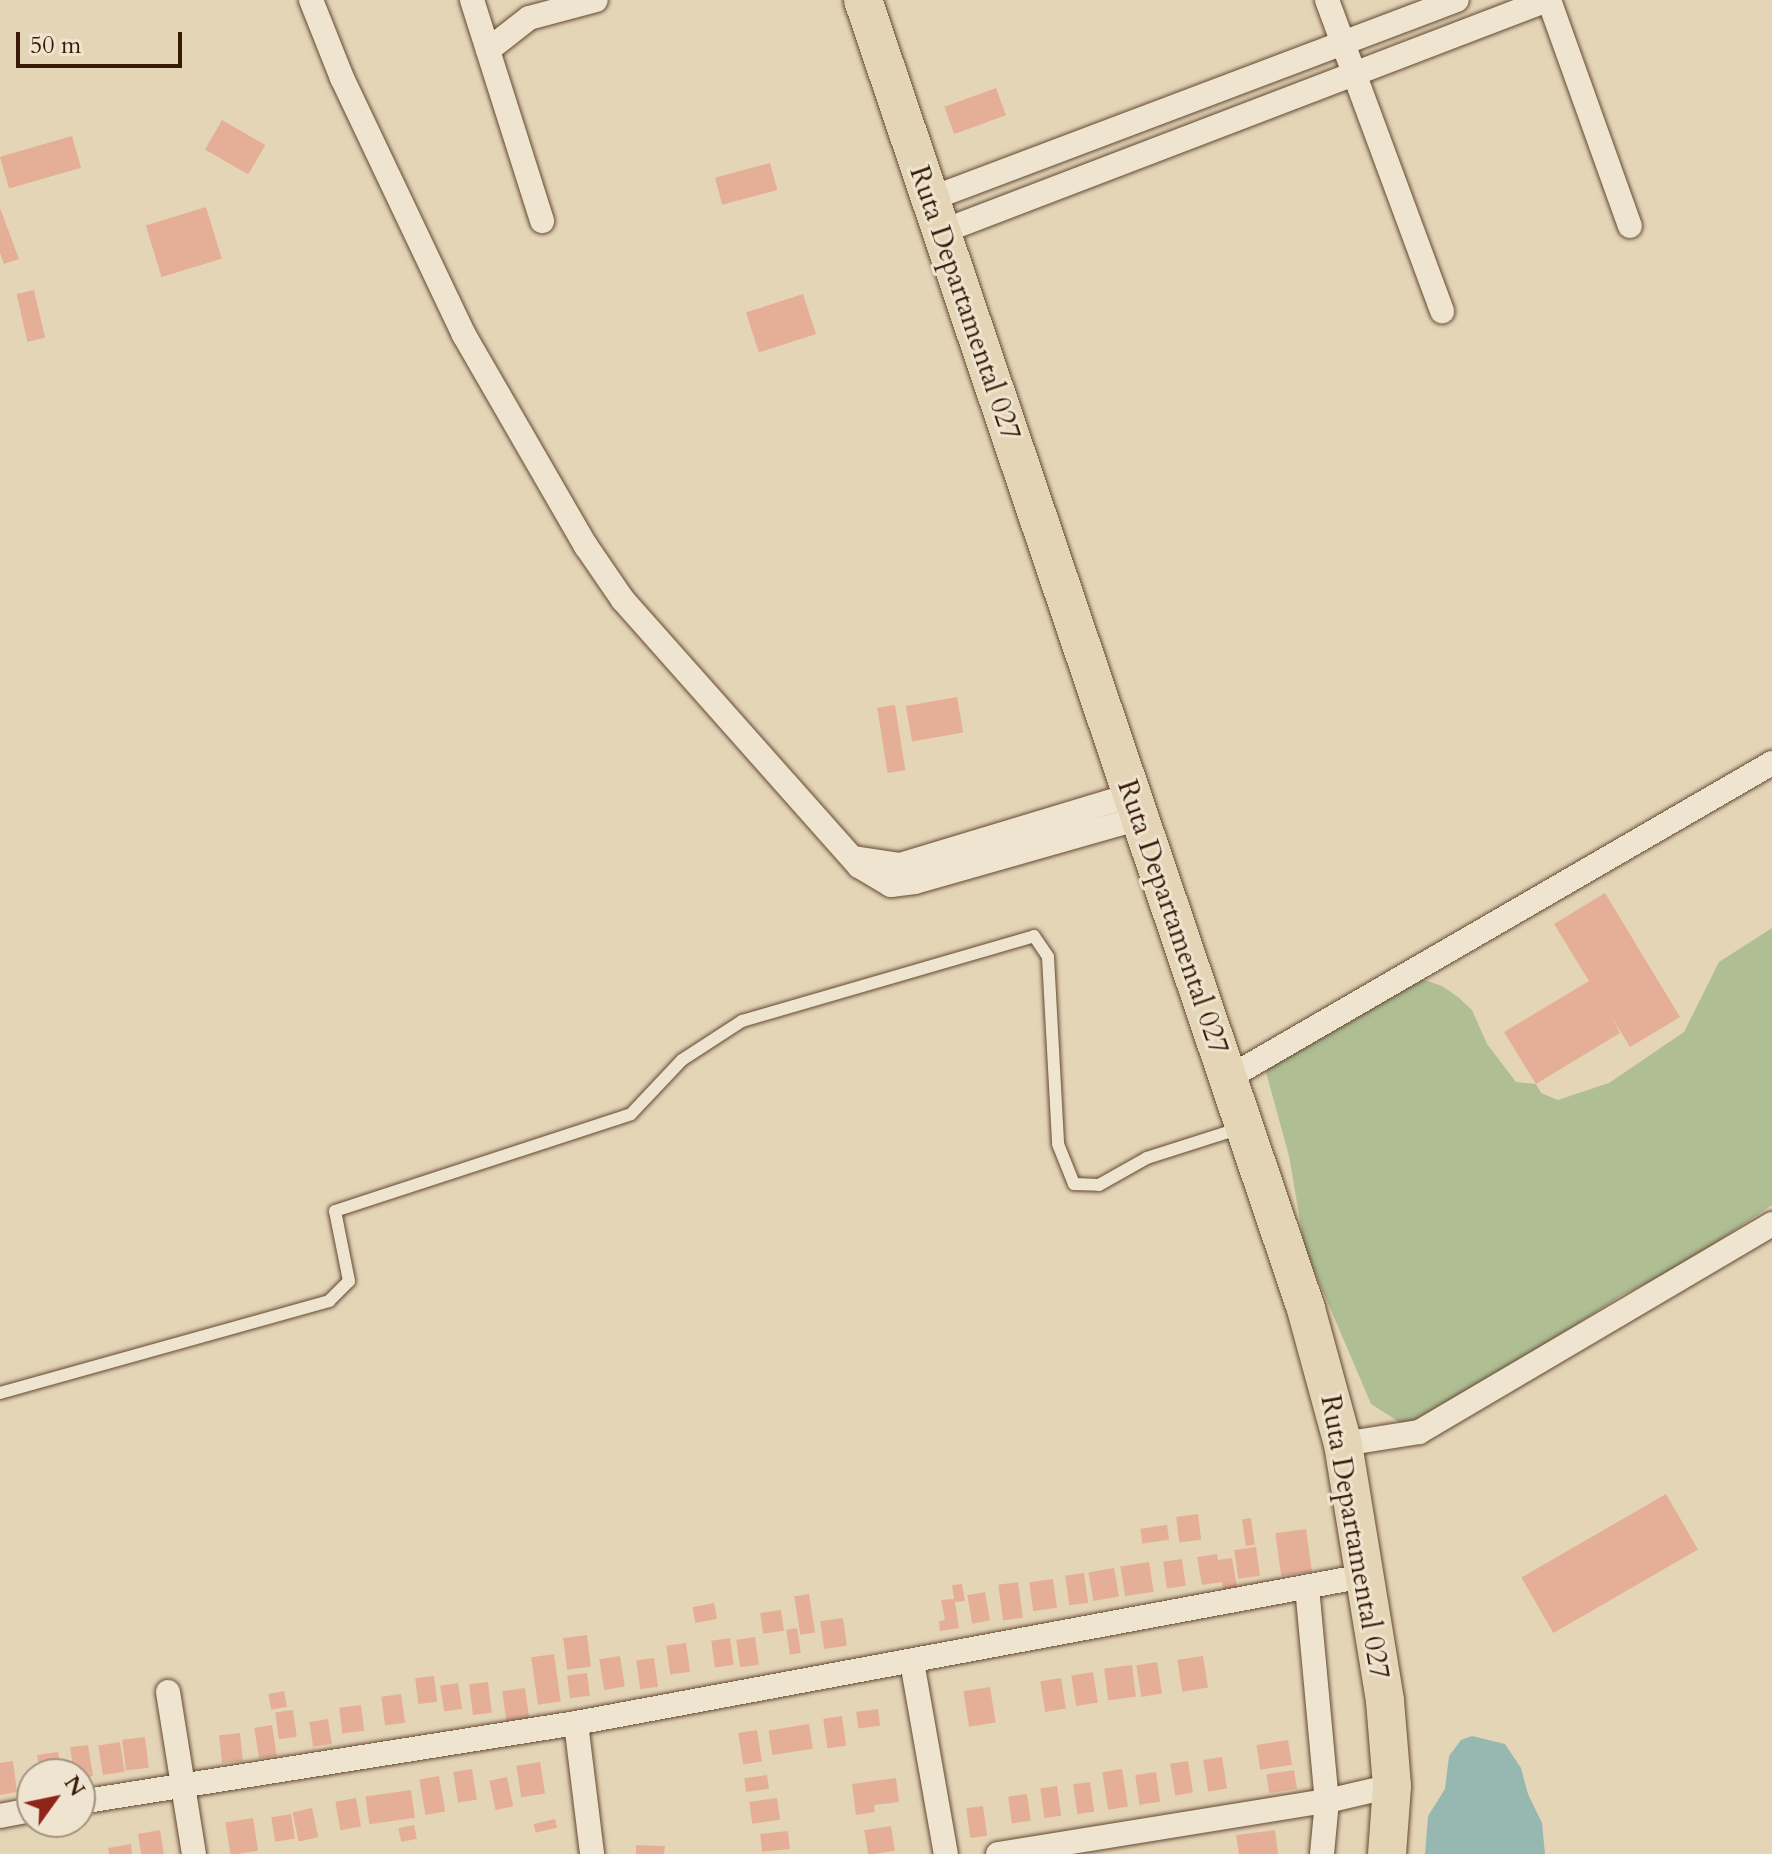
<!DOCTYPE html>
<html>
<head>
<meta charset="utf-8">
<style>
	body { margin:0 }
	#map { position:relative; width:1772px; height:1854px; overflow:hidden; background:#e5d5b7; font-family:Cardo,serif }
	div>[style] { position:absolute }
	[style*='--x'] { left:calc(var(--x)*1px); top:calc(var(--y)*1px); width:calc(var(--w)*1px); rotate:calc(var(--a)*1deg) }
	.green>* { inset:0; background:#afbe93 }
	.water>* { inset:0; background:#96b8b0 }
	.building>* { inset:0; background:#e5af97; transform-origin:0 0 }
	.roads { filter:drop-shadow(0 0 2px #634933) drop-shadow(0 0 2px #634933) }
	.service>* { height:12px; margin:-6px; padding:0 6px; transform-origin:6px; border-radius:6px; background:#eee4d0 }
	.minor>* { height:24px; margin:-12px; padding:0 12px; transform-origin:12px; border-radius:12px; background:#eee4d0 }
	.primary>* { height:38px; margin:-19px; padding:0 19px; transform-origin:19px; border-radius:19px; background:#e5d5b7 }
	span { translate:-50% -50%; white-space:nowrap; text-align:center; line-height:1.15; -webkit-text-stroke:6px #eee4d0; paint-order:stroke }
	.street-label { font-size:28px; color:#381a07 }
	.north { position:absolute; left:16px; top:1758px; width:80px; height:80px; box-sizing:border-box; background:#eee4d0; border:2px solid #a59380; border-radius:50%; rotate:57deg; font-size:22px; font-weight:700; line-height:32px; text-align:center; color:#381a07 }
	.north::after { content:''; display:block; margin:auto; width:28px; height:36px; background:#8f2418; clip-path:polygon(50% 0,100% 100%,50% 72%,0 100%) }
	.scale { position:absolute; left:16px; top:32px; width:166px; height:36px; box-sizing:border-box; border:4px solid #381a07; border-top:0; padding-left:10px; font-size:24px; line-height:28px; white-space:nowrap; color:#381a07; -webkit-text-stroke:6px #eee4d0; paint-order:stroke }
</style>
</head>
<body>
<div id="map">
	<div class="green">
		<i style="clip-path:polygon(1772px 928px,1772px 1205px,1675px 1270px,1622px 1295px,1537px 1350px,1457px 1410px,1404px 1425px,1371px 1404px,1305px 1249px,1289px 1156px,1264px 1065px,1404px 973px,1442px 986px,1458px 997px,1472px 1010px,1487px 1044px,1516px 1082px,1536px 1084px,1541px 1093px,1558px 1100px,1609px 1083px,1684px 1032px,1719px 962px)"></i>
	</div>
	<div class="water">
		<i style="clip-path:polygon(1472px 1736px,1505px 1744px,1521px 1768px,1528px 1794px,1542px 1823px,1545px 1854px,1425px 1854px,1428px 1816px,1445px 1789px,1449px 1756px,1461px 1740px)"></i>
	</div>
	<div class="building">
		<i style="left:996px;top:88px;width:29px;height:55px;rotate:70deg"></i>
		<i style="left:222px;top:120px;width:50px;height:34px;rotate:30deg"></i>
		<i style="left:72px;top:136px;width:33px;height:75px;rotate:74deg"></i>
		<i style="left:770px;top:163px;width:28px;height:57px;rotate:75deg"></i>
		<i style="left:206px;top:207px;width:54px;height:63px;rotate:73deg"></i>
		<i style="clip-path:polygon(0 208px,19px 259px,4px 264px,0 253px)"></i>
		<i style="left:34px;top:290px;width:49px;height:18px;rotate:77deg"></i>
		<i style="left:803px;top:294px;width:42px;height:60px;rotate:72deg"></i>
		<i style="left:957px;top:697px;width:36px;height:52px;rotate:80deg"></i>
		<i style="left:895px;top:705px;width:66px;height:18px;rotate:81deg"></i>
		<i style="clip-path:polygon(1605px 893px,1680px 1017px,1630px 1047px,1611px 1016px,1620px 1033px,1536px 1084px,1504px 1032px,1589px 981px,1554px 924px)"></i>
		<i style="left:1666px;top:1494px;width:64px;height:167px;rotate:60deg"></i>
		<i style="left:1198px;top:1514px;width:26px;height:22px;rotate:83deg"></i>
		<i style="left:1251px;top:1518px;width:27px;height:9px;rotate:82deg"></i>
		<i style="left:1167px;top:1525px;width:15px;height:27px;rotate:82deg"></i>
		<i style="left:1306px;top:1529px;width:43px;height:31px;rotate:82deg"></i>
		<i style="left:1256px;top:1547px;width:29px;height:22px;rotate:82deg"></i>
		<i style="clip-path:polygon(1217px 1554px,1218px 1560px,1232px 1558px,1237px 1587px,1223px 1589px,1222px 1582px,1202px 1585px,1197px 1557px)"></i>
		<i style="left:1182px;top:1559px;width:27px;height:19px;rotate:82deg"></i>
		<i style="left:1149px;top:1562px;width:30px;height:29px;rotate:81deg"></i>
		<i style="left:1114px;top:1568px;width:29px;height:26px;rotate:80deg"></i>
		<i style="left:1084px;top:1573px;width:30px;height:19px;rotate:82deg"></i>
		<i style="left:1053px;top:1579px;width:29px;height:24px;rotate:82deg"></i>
		<i style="left:1018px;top:1582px;width:36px;height:20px;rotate:82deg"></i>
		<i style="clip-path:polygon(962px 1584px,965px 1601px,955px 1602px,959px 1628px,940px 1631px,939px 1621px,945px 1620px,941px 1600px,954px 1599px,952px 1585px)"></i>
		<i style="left:985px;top:1592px;width:29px;height:18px;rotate:80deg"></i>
		<i style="left:809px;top:1594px;width:39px;height:15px;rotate:81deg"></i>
		<i style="left:714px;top:1603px;width:16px;height:22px;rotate:79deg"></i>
		<i style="left:781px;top:1610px;width:21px;height:21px;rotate:82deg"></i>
		<i style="left:843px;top:1618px;width:28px;height:23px;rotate:82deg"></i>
		<i style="left:797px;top:1628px;width:25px;height:11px;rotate:81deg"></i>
		<i style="left:587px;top:1635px;width:32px;height:24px;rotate:83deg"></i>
		<i style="left:755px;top:1637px;width:28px;height:19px;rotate:82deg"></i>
		<i style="left:730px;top:1638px;width:27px;height:19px;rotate:82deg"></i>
		<i style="left:686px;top:1643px;width:29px;height:20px;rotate:82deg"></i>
		<i style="left:554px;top:1654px;width:48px;height:23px;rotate:82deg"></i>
		<i style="left:620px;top:1656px;width:31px;height:21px;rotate:81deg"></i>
		<i style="left:1203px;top:1656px;width:32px;height:26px;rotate:81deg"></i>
		<i style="left:654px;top:1658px;width:29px;height:18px;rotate:82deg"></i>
		<i style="left:1157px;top:1662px;width:32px;height:21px;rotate:81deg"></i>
		<i style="left:1132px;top:1665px;width:32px;height:28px;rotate:83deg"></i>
		<i style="left:1093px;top:1672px;width:31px;height:22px;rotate:81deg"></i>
		<i style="left:587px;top:1673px;width:23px;height:20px;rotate:83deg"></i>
		<i style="left:434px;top:1676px;width:26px;height:19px;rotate:83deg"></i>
		<i style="left:1061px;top:1678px;width:31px;height:21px;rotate:81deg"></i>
		<i style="left:488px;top:1682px;width:31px;height:19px;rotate:83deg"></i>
		<i style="left:458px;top:1683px;width:26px;height:18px;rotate:81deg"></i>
		<i style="left:990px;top:1687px;width:36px;height:27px;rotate:81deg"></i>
		<i style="left:525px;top:1688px;width:30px;height:23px;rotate:82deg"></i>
		<i style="left:284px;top:1691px;width:16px;height:16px;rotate:79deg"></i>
		<i style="left:401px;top:1694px;width:29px;height:20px;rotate:82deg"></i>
		<i style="left:361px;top:1705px;width:26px;height:22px;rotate:83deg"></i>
		<i style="left:878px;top:1709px;width:17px;height:22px;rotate:83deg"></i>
		<i style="left:293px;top:1710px;width:27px;height:18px;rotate:82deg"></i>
		<i style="left:842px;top:1716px;width:30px;height:19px;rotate:82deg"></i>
		<i style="left:328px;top:1719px;width:25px;height:19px;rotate:81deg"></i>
		<i style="left:809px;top:1724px;width:25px;height:41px;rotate:81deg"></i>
		<i style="left:272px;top:1725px;width:31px;height:18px;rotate:81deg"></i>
		<i style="left:757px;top:1730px;width:32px;height:19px;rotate:81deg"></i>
		<i style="left:240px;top:1733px;width:28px;height:21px;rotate:84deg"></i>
		<i style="left:145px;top:1737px;width:31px;height:23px;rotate:83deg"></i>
		<i style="left:1288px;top:1740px;width:25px;height:32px;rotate:81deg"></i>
		<i style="left:120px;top:1742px;width:30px;height:22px;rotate:81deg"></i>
		<i style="clip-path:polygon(88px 1745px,93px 1776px,80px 1778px,80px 1774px,74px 1774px,70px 1747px)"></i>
		<i style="clip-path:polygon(58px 1752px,62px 1774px,40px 1774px,37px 1755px)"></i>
		<i style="left:1222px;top:1757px;width:32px;height:19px;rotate:81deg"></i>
		<i style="clip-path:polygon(13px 1761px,17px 1792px,0 1795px,0 1763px)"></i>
		<i style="left:1188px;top:1761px;width:32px;height:18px;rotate:81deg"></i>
		<i style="left:540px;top:1762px;width:32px;height:24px;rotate:81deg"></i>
		<i style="left:472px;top:1769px;width:31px;height:19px;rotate:81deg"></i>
		<i style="left:1122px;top:1769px;width:38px;height:20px;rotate:81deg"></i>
		<i style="left:1294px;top:1770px;width:19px;height:28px;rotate:81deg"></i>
		<i style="left:1156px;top:1772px;width:30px;height:21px;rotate:82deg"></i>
		<i style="left:767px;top:1775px;width:14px;height:23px;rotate:82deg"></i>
		<i style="left:439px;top:1776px;width:36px;height:20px;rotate:80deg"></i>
		<i style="left:507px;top:1777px;width:30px;height:18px;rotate:78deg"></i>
		<i style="clip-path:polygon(896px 1778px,899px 1802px,874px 1805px,875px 1812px,856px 1815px,852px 1784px)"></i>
		<i style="left:1090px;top:1782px;width:30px;height:17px;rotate:82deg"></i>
		<i style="left:1057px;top:1786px;width:30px;height:17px;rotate:82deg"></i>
		<i style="left:411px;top:1790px;width:28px;height:46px;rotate:82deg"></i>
		<i style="left:1027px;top:1794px;width:27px;height:19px;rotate:82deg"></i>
		<i style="left:356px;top:1798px;width:29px;height:21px;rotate:80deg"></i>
		<i style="left:777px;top:1798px;width:22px;height:28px;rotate:82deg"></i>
		<i style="left:983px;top:1806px;width:30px;height:17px;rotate:82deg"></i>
		<i style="left:312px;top:1808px;width:30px;height:20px;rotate:78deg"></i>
		<i style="left:291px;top:1814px;width:25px;height:20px;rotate:81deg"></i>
		<i style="left:253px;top:1818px;width:33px;height:28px;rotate:81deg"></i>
		<i style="left:555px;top:1819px;width:9px;height:22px;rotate:77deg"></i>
		<i style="left:414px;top:1825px;width:14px;height:16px;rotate:78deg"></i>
		<i style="left:891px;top:1826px;width:25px;height:27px;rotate:81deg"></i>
		<i style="clip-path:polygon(160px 1830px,164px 1854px,141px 1854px,138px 1834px)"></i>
		<i style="clip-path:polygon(1275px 1830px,1278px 1854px,1239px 1854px,1236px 1835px)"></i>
		<i style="left:788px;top:1831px;width:18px;height:28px;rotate:84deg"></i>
		<i style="clip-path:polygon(131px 1844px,132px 1854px,109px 1854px,108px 1848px)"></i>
		<i style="clip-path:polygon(636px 1845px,665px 1846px,664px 1854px,636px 1854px)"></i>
	</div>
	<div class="roads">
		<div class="service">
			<i style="--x:0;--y:1393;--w:342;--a:-15.6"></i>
			<i style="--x:329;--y:1301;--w:28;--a:-45"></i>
			<i style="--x:349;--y:1281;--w:71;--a:-101.3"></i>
			<i style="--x:335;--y:1211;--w:311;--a:-18.1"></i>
			<i style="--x:631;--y:1114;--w:74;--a:-46.6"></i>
			<i style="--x:682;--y:1060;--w:72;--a:-33"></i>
			<i style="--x:742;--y:1021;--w:304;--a:-16.2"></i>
			<i style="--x:1034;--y:936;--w:25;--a:56"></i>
			<i style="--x:1048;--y:957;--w:187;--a:86.9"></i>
			<i style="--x:1058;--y:1144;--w:43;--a:68.2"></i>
			<i style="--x:1074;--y:1184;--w:25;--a:2"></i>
			<i style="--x:1099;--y:1185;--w:55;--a:-29.4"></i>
			<i style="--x:1147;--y:1158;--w:99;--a:-17.7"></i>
		</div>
		<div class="minor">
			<i style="--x:311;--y:0;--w:84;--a:68.3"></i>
			<i style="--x:342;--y:78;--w:284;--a:64.6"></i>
			<i style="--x:464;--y:335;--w:244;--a:60"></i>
			<i style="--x:586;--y:546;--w:65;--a:55.6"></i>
			<i style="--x:623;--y:600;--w:356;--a:48.4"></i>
			<i style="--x:859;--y:866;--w:37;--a:31"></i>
			<i style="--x:891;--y:885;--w:24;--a:-7"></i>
			<i style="--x:915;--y:882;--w:234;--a:-15.9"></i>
			<i style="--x:472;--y:0;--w:232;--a:72.4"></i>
			<i style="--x:1327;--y:0;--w:332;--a:69.7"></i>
			<i style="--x:1549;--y:0;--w:240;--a:70.3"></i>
			<i style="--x:488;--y:50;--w:52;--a:-38"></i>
			<i style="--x:529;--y:18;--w:69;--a:-15"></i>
			<i style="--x:930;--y:199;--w:563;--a:-20.69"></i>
			<i style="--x:941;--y:232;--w:649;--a:-20.95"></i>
			<i style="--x:854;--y:858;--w:47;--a:8.7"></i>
			<i style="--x:900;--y:865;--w:242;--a:-16.8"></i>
			<i style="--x:1228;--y:1078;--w:629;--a:-30.07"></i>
			<i style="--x:1343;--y:1444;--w:77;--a:-9"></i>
			<i style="--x:1419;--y:1432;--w:410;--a:-30.5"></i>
			<i style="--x:1307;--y:1587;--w:215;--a:84.7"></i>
			<i style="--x:1327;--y:1801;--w:53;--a:95.4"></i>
			<i style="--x:912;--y:1662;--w:195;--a:80"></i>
			<i style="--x:168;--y:1692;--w:164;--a:80.9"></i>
			<i style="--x:576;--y:1723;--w:132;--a:83"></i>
			<i style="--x:80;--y:1802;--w:502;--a:-9.05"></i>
			<i style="--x:576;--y:1723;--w:802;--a:-10.57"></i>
			<i style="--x:0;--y:1816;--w:33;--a:-11"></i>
			<i style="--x:998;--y:1854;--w:333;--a:-9.2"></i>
			<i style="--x:1327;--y:1801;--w:67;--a:-13"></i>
		</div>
		<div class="primary">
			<i style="--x:863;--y:0;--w:1382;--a:71.3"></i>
			<i style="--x:1306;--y:1309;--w:140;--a:74.7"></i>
			<i style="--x:1343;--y:1444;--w:260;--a:80.7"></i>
			<i style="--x:1385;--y:1701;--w:85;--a:85.3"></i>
			<i style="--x:1392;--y:1786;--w:68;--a:94.2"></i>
		</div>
	</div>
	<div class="street-label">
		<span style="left:965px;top:303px;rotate:71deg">Ruta Departamental 027</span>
		<span style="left:1173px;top:917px;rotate:71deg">Ruta Departamental 027</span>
		<span style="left:1355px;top:1537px;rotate:80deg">Ruta Departamental 027</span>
	</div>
	<div class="north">N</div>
	<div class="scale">50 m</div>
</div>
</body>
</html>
